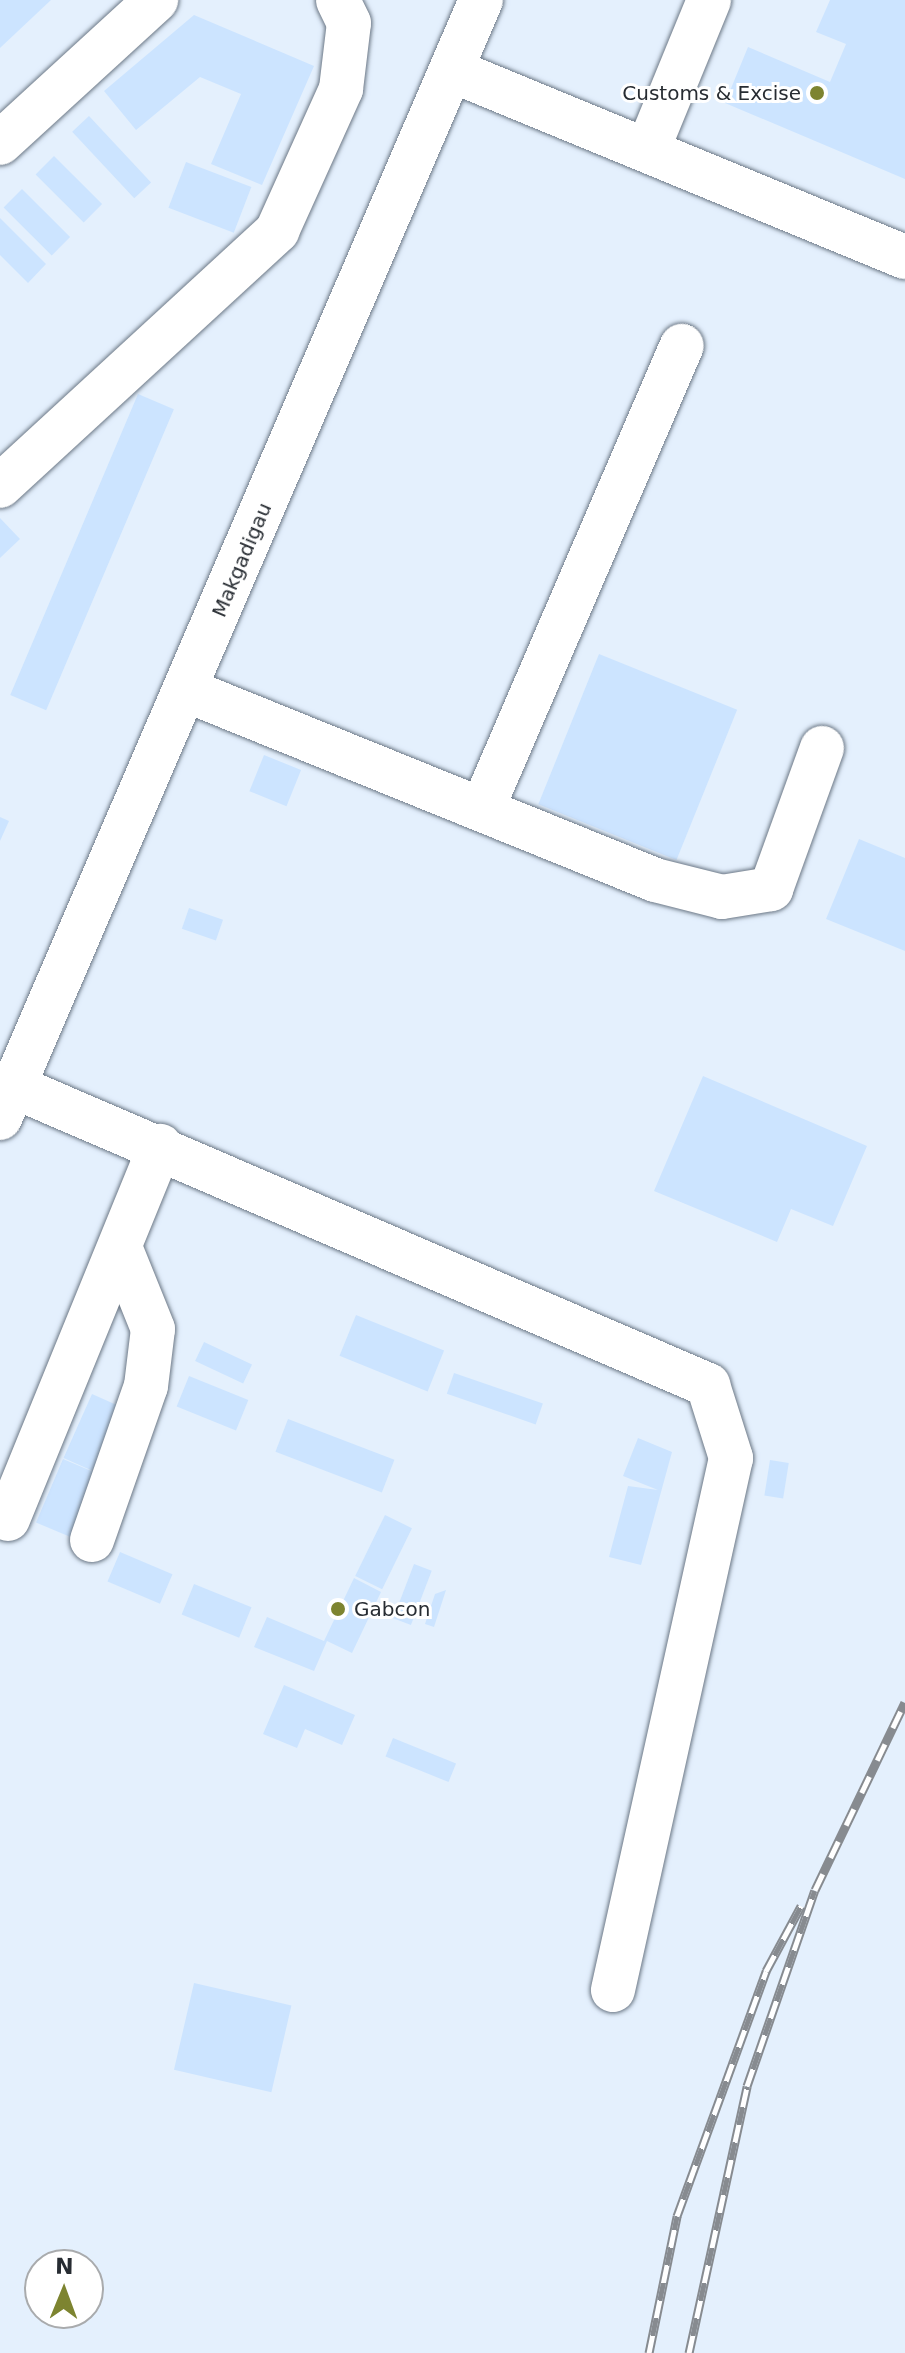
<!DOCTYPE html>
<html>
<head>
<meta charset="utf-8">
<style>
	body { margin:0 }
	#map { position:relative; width:905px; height:2353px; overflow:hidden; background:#f7fafd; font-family:"DejaVu Sans",sans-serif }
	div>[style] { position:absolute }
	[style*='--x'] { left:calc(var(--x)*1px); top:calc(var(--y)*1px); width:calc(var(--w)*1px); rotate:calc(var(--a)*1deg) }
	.built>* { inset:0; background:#e4f0fd }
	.building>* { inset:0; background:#cce4ff; transform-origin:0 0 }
	.roads { filter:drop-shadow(0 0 2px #6c7886) drop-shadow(0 0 2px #6c7886) }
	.minor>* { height:44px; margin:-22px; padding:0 22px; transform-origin:22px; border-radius:22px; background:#fff }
	.rail>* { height:9px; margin-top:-4.5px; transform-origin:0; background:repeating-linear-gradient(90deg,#fff 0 18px,#878b90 0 36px); box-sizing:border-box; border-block:2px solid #878b90 }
	.dots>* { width:22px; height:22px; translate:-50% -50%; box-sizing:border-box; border:4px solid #fff; border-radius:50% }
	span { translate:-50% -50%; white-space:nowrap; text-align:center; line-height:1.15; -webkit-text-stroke:6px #fff; paint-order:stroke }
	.poi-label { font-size:20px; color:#272c32 }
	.right { translate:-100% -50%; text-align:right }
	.left { translate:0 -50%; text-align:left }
	.street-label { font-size:20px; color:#272c32 }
	.north { position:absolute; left:24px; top:2249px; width:80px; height:80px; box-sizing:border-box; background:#fff; border:2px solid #a9abad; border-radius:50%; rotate:1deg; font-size:22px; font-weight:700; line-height:32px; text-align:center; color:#272c32 }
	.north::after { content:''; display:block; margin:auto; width:28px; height:36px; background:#7d8430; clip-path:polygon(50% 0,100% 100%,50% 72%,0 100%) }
</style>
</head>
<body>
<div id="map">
	<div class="built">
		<i style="clip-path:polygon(evenodd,0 0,905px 0,905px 2353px,0 2353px,0 0,40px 2265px,88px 2265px,88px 2313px,40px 2313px,40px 2265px)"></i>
	</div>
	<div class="building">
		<i style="clip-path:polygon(0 0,51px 0,0 48px)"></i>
		<i style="clip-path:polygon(830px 0,905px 0,905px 179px,725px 103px,748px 47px,830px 82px,846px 44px,816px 32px)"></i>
		<i style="clip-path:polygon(194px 15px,314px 66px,262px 185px,211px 164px,241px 94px,200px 77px,136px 130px,104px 91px)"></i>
		<i style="left:89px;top:116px;width:91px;height:23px;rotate:47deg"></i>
		<i style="left:54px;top:156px;width:68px;height:26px;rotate:45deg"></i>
		<i style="left:186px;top:162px;width:70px;height:49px;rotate:21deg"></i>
		<i style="left:22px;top:189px;width:68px;height:26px;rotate:45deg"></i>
		<i style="clip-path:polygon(0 218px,46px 264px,28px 283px,0 255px)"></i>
		<i style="left:138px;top:394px;width:39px;height:327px;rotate:23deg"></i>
		<i style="clip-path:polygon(0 518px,20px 539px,0 558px)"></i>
		<i style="left:599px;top:654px;width:149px;height:162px;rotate:22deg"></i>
		<i style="left:264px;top:755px;width:40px;height:39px;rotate:22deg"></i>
		<i style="clip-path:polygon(0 817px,9px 821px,0 841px)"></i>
		<i style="clip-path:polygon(859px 839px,905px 858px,905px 951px,826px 919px)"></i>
		<i style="left:189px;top:908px;width:36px;height:22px;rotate:19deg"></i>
		<i style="clip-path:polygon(703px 1076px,867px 1146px,833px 1226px,791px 1209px,777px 1242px,654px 1191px)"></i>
		<i style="left:356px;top:1315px;width:95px;height:44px;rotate:22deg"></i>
		<i style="left:204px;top:1342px;width:53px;height:21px;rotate:25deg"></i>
		<i style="left:454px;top:1373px;width:94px;height:22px;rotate:19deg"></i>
		<i style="left:189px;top:1376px;width:64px;height:33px;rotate:22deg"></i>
		<i style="left:92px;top:1394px;width:37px;height:70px;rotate:24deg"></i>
		<i style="left:288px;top:1419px;width:114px;height:35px;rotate:21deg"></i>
		<i style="clip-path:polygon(638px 1438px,672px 1452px,641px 1565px,609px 1557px,628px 1486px,658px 1490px,623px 1476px)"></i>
		<i style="left:63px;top:1459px;width:38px;height:69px;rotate:23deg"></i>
		<i style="left:770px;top:1460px;width:19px;height:36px;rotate:9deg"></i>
		<i style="left:385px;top:1515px;width:30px;height:68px;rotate:26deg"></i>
		<i style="left:120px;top:1552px;width:57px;height:32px;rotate:23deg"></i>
		<i style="left:414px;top:1564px;width:19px;height:58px;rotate:21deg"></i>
		<i style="clip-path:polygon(354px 1578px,381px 1592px,352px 1653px,327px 1641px,314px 1671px,254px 1647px,267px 1617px,324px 1641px)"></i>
		<i style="left:194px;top:1584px;width:62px;height:33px;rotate:22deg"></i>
		<i style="clip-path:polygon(446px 1590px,434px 1627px,425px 1624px,435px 1594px)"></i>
		<i style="clip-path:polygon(284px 1685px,355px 1715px,342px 1745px,305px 1729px,297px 1748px,263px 1734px)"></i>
		<i style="left:393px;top:1738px;width:68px;height:20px;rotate:22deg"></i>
		<i style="left:194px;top:1983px;width:100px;height:89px;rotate:13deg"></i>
	</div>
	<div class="roads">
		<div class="minor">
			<i style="--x:451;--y:70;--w:491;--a:22.4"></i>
			<i style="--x:0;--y:143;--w:212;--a:-42.5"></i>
			<i style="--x:648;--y:149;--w:161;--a:-67.7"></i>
			<i style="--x:0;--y:486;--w:377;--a:-42.6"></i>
			<i style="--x:277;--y:231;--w:156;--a:-65.7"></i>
			<i style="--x:341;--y:89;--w:66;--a:-83.1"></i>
			<i style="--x:349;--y:23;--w:25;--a:-116"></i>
			<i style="--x:186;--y:690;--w:506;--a:22.05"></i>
			<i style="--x:655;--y:880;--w:69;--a:14.2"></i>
			<i style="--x:722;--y:897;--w:50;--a:-9.3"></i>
			<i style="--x:771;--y:889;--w:150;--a:-70.1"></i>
			<i style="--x:484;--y:805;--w:500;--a:-66.7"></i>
			<i style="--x:13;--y:1086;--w:757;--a:23.28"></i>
			<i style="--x:708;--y:1385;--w:77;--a:72.5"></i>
			<i style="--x:731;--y:1458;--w:545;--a:102.51"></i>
			<i style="--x:0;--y:1118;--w:1217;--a:-66.72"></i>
			<i style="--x:8;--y:1519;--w:403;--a:-67.8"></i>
			<i style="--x:92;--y:1540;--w:163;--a:-70.7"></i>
			<i style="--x:146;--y:1386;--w:57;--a:-83"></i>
			<i style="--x:153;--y:1329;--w:88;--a:-111.9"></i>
		</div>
	</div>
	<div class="rail">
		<i style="--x:649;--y:2353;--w:140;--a:-78.4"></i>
		<i style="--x:677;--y:2216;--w:261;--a:-70"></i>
		<i style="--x:766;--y:1971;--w:74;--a:-61.7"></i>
		<i style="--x:689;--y:2353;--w:273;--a:-77.7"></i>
		<i style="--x:747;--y:2086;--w:207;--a:-70.9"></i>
		<i style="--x:815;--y:1890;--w:208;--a:-64.4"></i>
	</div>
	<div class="dots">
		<i style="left:817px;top:93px;background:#7d8430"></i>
		<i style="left:338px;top:1609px;background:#7d8430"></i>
	</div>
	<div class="poi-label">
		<span class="right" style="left:801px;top:93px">Customs &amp; Excise</span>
		<span class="left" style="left:354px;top:1609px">Gabcon</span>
	</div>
	<div class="street-label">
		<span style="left:242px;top:560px;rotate:-67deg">Makgadigau</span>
	</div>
	<div class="north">N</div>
</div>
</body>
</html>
